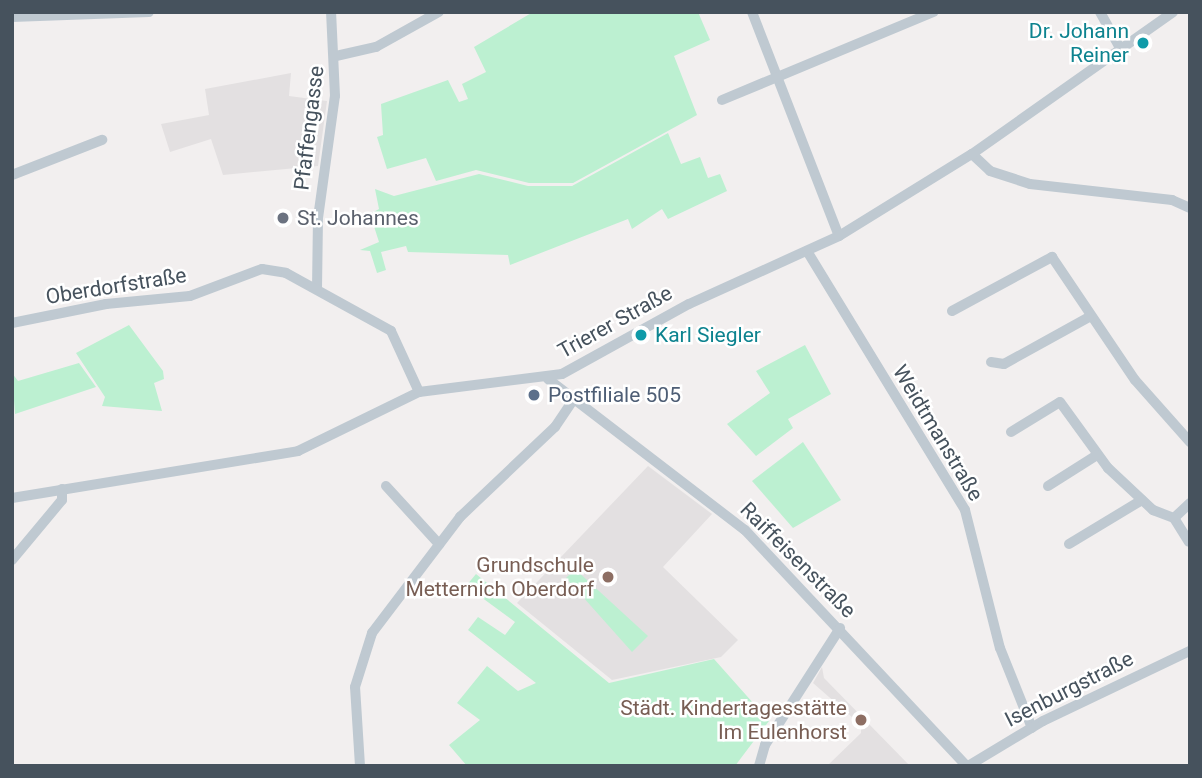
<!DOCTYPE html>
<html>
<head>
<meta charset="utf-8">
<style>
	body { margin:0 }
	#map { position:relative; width:1202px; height:778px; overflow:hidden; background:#f2efef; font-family:Roboto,sans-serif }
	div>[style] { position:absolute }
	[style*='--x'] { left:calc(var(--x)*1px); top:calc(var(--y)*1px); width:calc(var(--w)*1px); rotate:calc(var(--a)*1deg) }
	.education>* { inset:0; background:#e3e0e1 }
	.green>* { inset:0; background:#bcf0d1 }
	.minor>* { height:10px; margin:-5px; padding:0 5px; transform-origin:5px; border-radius:5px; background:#bfc9d1 }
	.dots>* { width:19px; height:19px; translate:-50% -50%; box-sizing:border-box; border:4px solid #fff; border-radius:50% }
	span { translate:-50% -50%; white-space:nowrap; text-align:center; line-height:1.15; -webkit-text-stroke:5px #fff; paint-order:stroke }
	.culture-label { font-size:21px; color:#0d838f }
	.right { translate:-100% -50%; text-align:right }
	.left { translate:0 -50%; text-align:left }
	.street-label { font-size:21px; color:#46525d }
	.worship-label { font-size:21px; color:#5b616d }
	.service-label { font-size:21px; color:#4e5e75 }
	.education-label { font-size:21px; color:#785e54 }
	.frame { position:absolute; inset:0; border:14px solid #46525d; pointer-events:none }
</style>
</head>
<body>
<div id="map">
	<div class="education">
		<i style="clip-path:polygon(291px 73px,289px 96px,327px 101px,318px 166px,223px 175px,211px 139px,170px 152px,161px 124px,209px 115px,205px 89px)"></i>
		<i style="clip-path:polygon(648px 466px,712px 514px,663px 567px,738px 640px,721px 657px,612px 680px,517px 603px)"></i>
		<i style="clip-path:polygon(822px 667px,824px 678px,910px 766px,827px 766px,861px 733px,861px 725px,813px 683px)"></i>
	</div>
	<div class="green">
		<i style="clip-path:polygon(533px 12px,698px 12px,710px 40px,674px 56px,697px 115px,573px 183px,529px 183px,476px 170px,436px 181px,426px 158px,387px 169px,377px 137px,383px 135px,381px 104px,448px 80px,459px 102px,468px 99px,462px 84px,486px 72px,474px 47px)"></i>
		<i style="clip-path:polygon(668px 133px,681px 164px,700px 157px,708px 178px,720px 174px,727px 191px,668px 219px,662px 209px,632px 229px,628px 219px,510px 265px,508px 255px,408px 252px,406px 246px,381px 252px,386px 270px,377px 273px,370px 251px,360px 250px,379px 242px,370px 214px,379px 209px,375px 189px,394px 196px,479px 174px,528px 186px,572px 186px)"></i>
		<i style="clip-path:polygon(129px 325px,163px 371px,164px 379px,154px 383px,162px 411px,102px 406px,105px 397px,76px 353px)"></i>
		<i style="clip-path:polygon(805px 345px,831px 394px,788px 419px,793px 428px,756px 456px,727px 424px,770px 393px,756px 371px)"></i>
		<i style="clip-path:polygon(79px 363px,96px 387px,15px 414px,12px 373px,18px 381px)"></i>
		<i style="clip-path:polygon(803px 442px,841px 500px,793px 528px,752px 481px)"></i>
		<i style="clip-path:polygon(575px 569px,648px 636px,632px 652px,566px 578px)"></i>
		<i style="clip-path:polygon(476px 574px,609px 683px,714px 659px,769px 721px,735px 766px,467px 766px,449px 745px,480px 720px,457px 703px,487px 666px,518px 691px,536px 683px,468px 630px,478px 617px,505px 635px,515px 622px,466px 586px)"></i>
	</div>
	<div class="minor">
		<i style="--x:752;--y:12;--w:240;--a:68.8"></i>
		<i style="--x:1100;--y:12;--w:41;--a:60.9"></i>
		<i style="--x:12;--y:17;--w:137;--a:-2.1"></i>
		<i style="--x:336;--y:56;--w:41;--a:-12.7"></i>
		<i style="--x:376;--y:47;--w:72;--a:-29.1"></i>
		<i style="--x:722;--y:100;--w:229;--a:-22.6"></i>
		<i style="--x:972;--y:154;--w:25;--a:43"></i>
		<i style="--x:990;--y:171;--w:42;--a:18"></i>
		<i style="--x:1030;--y:184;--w:143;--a:6.4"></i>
		<i style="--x:1172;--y:200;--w:20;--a:24"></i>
		<i style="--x:12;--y:175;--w:97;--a:-21.3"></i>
		<i style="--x:807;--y:251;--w:303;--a:58.6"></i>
		<i style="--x:965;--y:510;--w:142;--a:75.8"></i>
		<i style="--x:1000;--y:648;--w:86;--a:68.2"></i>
		<i style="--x:317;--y:289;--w:71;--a:-89.2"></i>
		<i style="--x:318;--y:218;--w:123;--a:-82.1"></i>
		<i style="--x:335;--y:96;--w:84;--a:-92.7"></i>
		<i style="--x:952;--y:311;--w:114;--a:-28.4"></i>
		<i style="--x:1052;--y:257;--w:148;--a:56"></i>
		<i style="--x:1135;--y:380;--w:83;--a:48.4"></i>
		<i style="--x:12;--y:323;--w:96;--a:-11.4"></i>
		<i style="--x:106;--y:304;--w:84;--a:-5.4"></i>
		<i style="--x:190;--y:296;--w:77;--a:-20.6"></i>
		<i style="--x:262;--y:269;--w:24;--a:9"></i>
		<i style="--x:286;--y:273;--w:120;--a:28.9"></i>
		<i style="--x:391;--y:331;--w:67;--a:65.3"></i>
		<i style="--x:991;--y:362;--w:13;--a:9"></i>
		<i style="--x:1004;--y:364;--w:97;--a:-28.9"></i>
		<i style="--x:548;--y:379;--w:248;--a:37.5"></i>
		<i style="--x:745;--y:530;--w:324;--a:46.8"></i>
		<i style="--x:1011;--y:432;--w:57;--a:-31.5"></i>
		<i style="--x:1060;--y:402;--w:82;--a:54"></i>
		<i style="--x:1108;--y:468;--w:62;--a:43"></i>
		<i style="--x:1153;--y:510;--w:22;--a:21"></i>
		<i style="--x:1174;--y:518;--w:22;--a:-43"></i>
		<i style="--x:386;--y:486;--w:79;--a:47.6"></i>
		<i style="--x:1048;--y:486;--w:58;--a:-32.3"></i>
		<i style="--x:12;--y:498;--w:290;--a:-9.3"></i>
		<i style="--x:298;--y:451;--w:135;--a:-26"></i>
		<i style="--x:419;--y:392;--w:144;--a:-7.2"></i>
		<i style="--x:562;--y:374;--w:145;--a:-28.9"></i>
		<i style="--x:689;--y:304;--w:165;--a:-24.4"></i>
		<i style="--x:839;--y:236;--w:156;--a:-31.7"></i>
		<i style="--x:972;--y:154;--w:246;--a:-35.2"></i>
		<i style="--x:1174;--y:518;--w:28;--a:58"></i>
		<i style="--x:1069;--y:544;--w:85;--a:-31.1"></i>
		<i style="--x:12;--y:560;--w:78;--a:-50.2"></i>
		<i style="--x:62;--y:500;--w:11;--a:-90"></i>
		<i style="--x:360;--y:766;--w:79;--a:-93.6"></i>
		<i style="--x:355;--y:687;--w:57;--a:-72.5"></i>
		<i style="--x:372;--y:633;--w:146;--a:-52.8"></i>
		<i style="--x:460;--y:517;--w:131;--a:-43.5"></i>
		<i style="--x:555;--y:427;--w:34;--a:-56"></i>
		<i style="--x:759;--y:766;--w:22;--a:-74"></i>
		<i style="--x:765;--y:745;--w:139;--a:-57.3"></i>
		<i style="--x:968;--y:766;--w:87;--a:-31"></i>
		<i style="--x:1043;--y:721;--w:163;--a:-25.5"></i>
	</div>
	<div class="dots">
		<i style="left:1143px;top:43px;background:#0f9aa8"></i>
		<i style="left:283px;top:218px;background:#6b7280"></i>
		<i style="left:641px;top:335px;background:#0f9aa8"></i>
		<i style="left:534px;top:395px;background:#5c6f8a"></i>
		<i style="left:608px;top:577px;background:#8d6e63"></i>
		<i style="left:861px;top:720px;background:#8d6e63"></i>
	</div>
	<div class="culture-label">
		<span class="right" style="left:1129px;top:43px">Dr. Johann<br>Reiner</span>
		<span class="left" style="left:655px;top:335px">Karl Siegler</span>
	</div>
	<div class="street-label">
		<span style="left:309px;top:128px;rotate:-83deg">Pfaffengasse</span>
		<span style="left:116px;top:286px;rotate:-9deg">Oberdorfstraße</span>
		<span style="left:615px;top:322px;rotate:-29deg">Trierer Straße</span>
		<span style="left:938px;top:433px;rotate:59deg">Weidtmanstraße</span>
		<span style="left:798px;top:560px;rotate:45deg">Raiffeisenstraße</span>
		<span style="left:1069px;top:689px;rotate:-27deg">Isenburgstraße</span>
	</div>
	<div class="worship-label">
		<span class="left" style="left:297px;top:218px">St. Johannes</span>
	</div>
	<div class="service-label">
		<span class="left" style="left:548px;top:395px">Postfiliale 505</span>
	</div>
	<div class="education-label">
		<span class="right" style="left:594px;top:577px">Grundschule<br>Metternich Oberdorf</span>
		<span class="right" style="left:847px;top:720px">Städt. Kindertagesstätte<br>Im Eulenhorst</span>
	</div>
	<div class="frame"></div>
</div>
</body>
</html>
